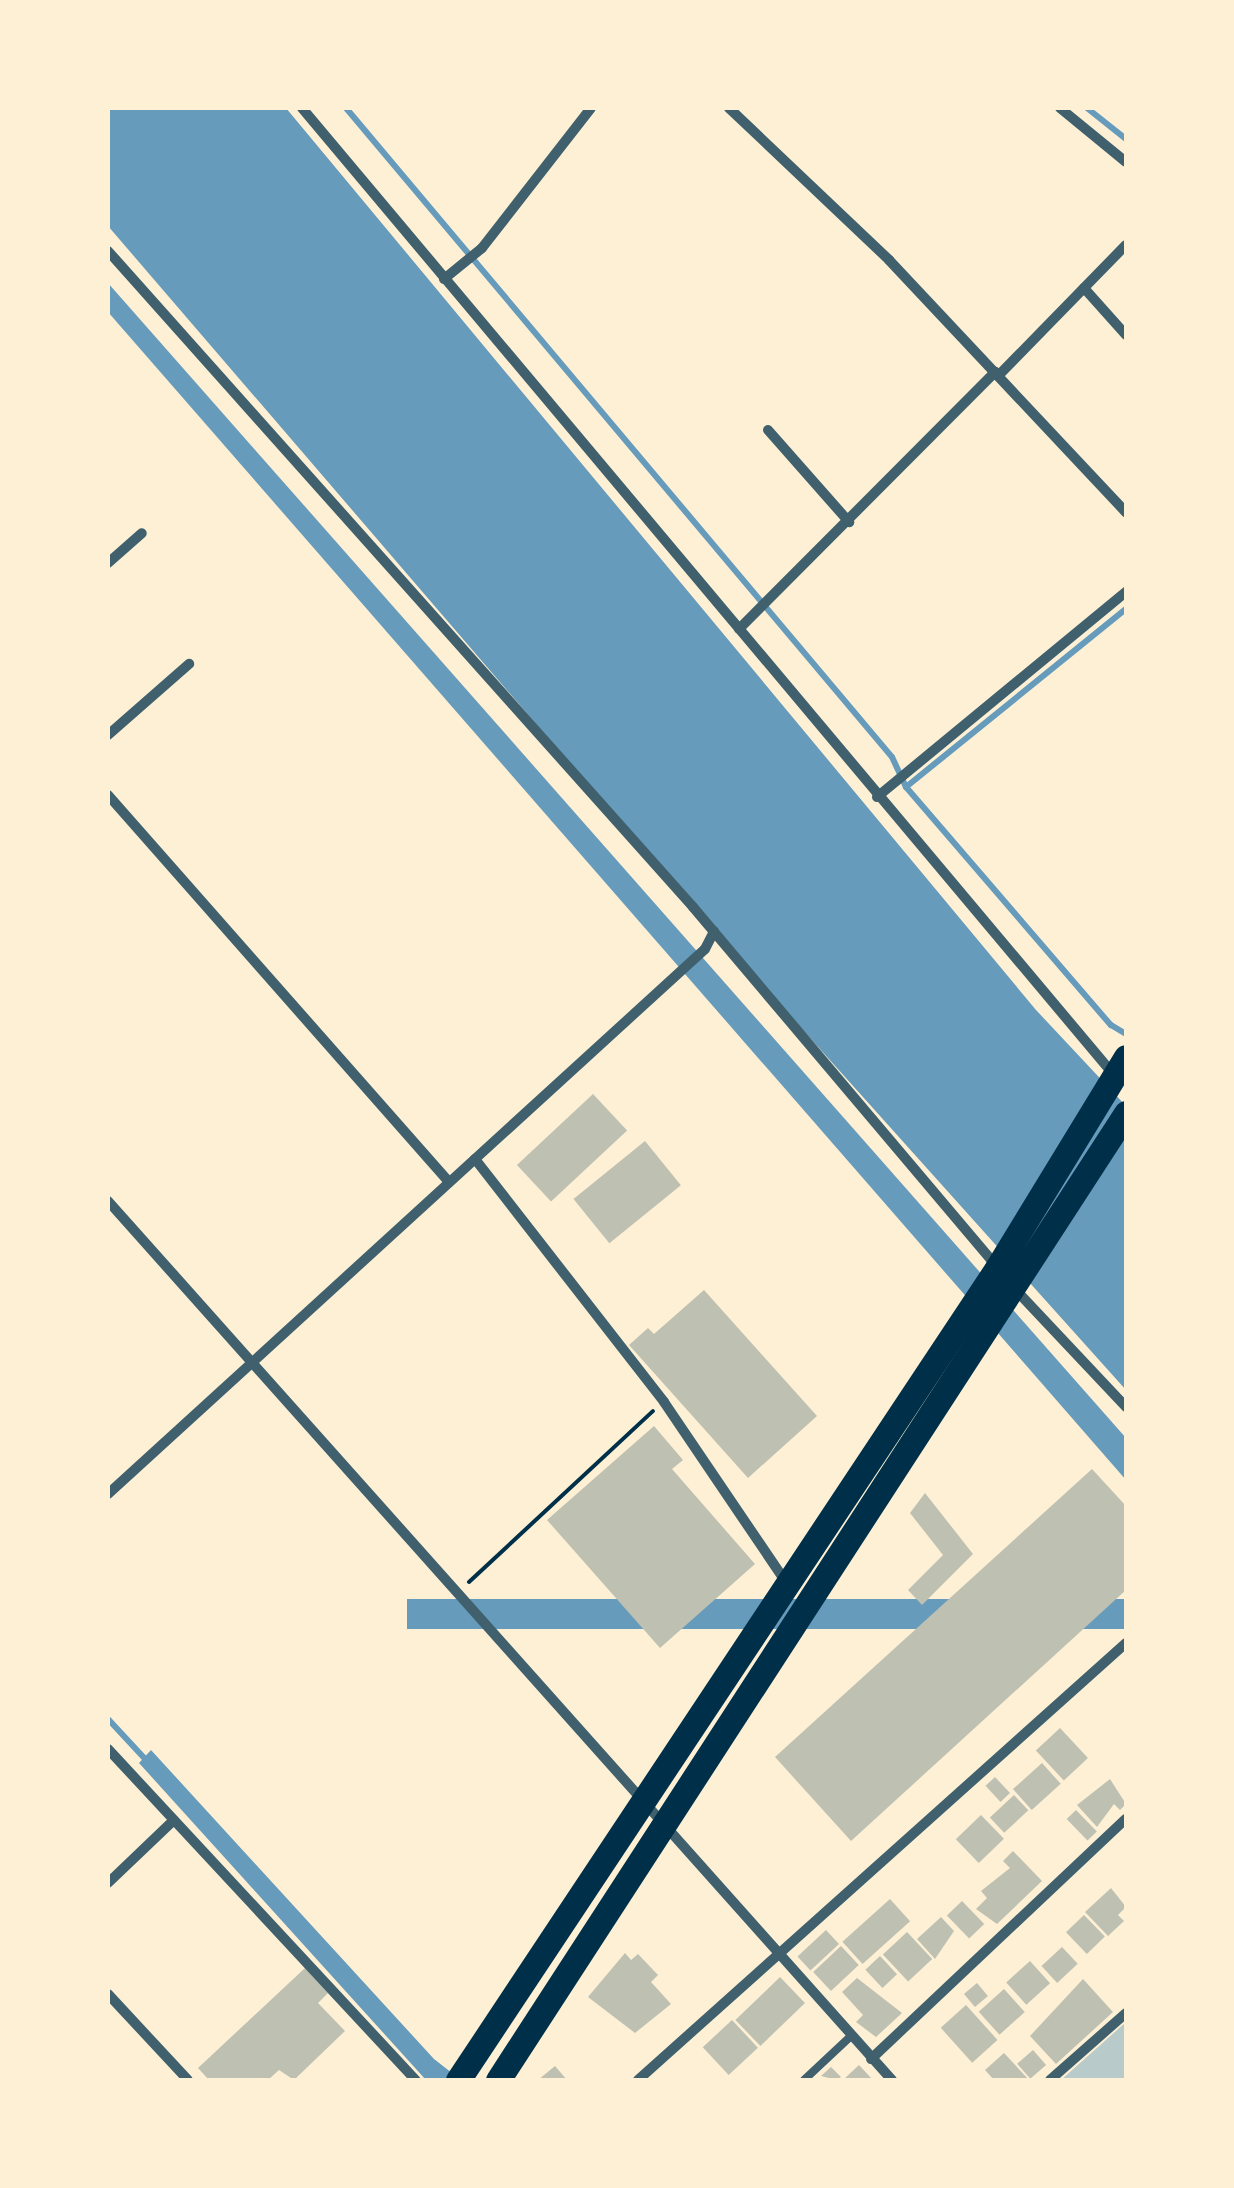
<!DOCTYPE html>
<html>
<head>
<meta charset="utf-8">
<style>
	body { margin:0 }
	#map { position:relative; width:1234px; height:2188px; overflow:hidden; background:#fdf0d5; font-family:Inter,sans-serif }
	div>[style] { position:absolute }
	[style*='--x'] { left:calc(var(--x)*1px); top:calc(var(--y)*1px); width:calc(var(--w)*1px); rotate:calc(var(--a)*1deg) }
	.green>* { inset:0; background:#b9caca }
	.water>* { inset:0; background:#669bbc; transform-origin:0 0 }
	.stream>* { height:6px; margin:-3px; padding:0 3px; transform-origin:3px; border-radius:3px; background:#669bbc }
	.building>* { inset:0; background:#bec0b2; transform-origin:0 0 }
	.path>* { height:4px; margin:-2px; padding:0 2px; transform-origin:2px; border-radius:2px; background:#003049 }
	.service>* { height:8px; margin:-4px; padding:0 4px; transform-origin:4px; border-radius:4px; background:#3f606c }
	.minor>* { height:10px; margin:-5px; padding:0 5px; transform-origin:5px; border-radius:5px; background:#3f606c }
	.trunk>* { height:25px; margin:-12.5px; padding:0 12.5px; transform-origin:12.5px; border-radius:12.5px; background:#003049 }
	span { translate:-50% -50%; white-space:nowrap; text-align:center; line-height:1.15; -webkit-text-stroke:10px #fdf0d5; paint-order:stroke }
	.frame { position:absolute; inset:0; border:110px solid #fdf0d5; pointer-events:none }
</style>
</head>
<body>
<div id="map">
	<div class="green">
		<i style="clip-path:polygon(1126px 2022px,1126px 2080px,1061px 2080px)"></i>
	</div>
	<div class="water">
		<i style="clip-path:polygon(108px 108px,286px 108px,1036px 1010px,1126px 1106px,1126px 1390px,714px 931px,108px 226px)"></i>
		<i style="clip-path:polygon(108px 283px,1126px 1438px,1126px 1480px,108px 312px)"></i>
		<i style="left:1126px;top:1599px;width:30px;height:719px;rotate:90deg"></i>
		<i style="clip-path:polygon(151px 1750px,434px 2059px,461px 2080px,426px 2080px,139px 1763px)"></i>
	</div>
	<div class="stream">
		<i style="--x:346;--y:108;--w:848;--a:49.93"></i>
		<i style="--x:892;--y:757;--w:33;--a:65"></i>
		<i style="--x:906;--y:787;--w:314;--a:49.3"></i>
		<i style="--x:1111;--y:1025;--w:17;--a:31"></i>
		<i style="--x:1087;--y:108;--w:50;--a:38.5"></i>
		<i style="--x:906;--y:787;--w:283;--a:-39"></i>
		<i style="--x:108;--y:1719;--w:59;--a:47.1"></i>
	</div>
	<div class="building">
		<i style="left:593px;top:1094px;width:50px;height:104px;rotate:47deg"></i>
		<i style="left:645px;top:1141px;width:57px;height:92px;rotate:51deg"></i>
		<i style="clip-path:polygon(704px 1290px,817px 1416px,748px 1478px,629px 1345px,648px 1328px,654px 1334px)"></i>
		<i style="clip-path:polygon(654px 1426px,683px 1460px,672px 1469px,755px 1564px,660px 1648px,547px 1520px)"></i>
		<i style="clip-path:polygon(1092px 1469px,1126px 1506px,1126px 1590px,851px 1841px,775px 1757px)"></i>
		<i style="clip-path:polygon(925px 1493px,973px 1554px,922px 1605px,908px 1590px,943px 1555px,910px 1513px)"></i>
		<i style="left:1060px;top:1728px;width:41px;height:33px;rotate:47deg"></i>
		<i style="left:1042px;top:1763px;width:28px;height:39px;rotate:48deg"></i>
		<i style="left:995px;top:1777px;width:22px;height:13px;rotate:47deg"></i>
		<i style="clip-path:polygon(1110px 1779px,1126px 1804px,1120px 1810px,1114px 1804px,1097px 1827px,1077px 1805px)"></i>
		<i style="left:1014px;top:1795px;width:21px;height:33px;rotate:47deg"></i>
		<i style="left:1076px;top:1810px;width:30px;height:13px;rotate:46deg"></i>
		<i style="left:981px;top:1815px;width:33px;height:35px;rotate:46deg"></i>
		<i style="clip-path:polygon(1013px 1851px,1042px 1881px,997px 1924px,976px 1909px,987px 1898px,981px 1891px,1010px 1868px,1003px 1861px)"></i>
		<i style="clip-path:polygon(1111px 1888px,1126px 1907px,1118px 1915px,1124px 1921px,1108px 1936px,1085px 1912px)"></i>
		<i style="left:890px;top:1899px;width:30px;height:64px;rotate:48deg"></i>
		<i style="left:962px;top:1901px;width:32px;height:21px;rotate:46deg"></i>
		<i style="left:1084px;top:1915px;width:30px;height:25px;rotate:46deg"></i>
		<i style="clip-path:polygon(941px 1917px,954px 1931px,935px 1959px,917px 1939px)"></i>
		<i style="left:826px;top:1930px;width:19px;height:39px;rotate:47deg"></i>
		<i style="left:907px;top:1932px;width:37px;height:33px;rotate:47deg"></i>
		<i style="left:841px;top:1946px;width:26px;height:38px;rotate:47deg"></i>
		<i style="left:1062px;top:1947px;width:23px;height:28px;rotate:47deg"></i>
		<i style="clip-path:polygon(625px 1953px,631px 1960px,638px 1954px,658px 1975px,651px 1982px,671px 2004px,635px 2033px,588px 1997px)"></i>
		<i style="left:880px;top:1956px;width:25px;height:20px;rotate:47deg"></i>
		<i style="left:1030px;top:1961px;width:30px;height:32px;rotate:48deg"></i>
		<i style="clip-path:polygon(305px 1968px,328px 1993px,318px 2003px,345px 2031px,294px 2080px,279px 2070px,268px 2080px,209px 2080px,198px 2068px)"></i>
		<i style="left:780px;top:1977px;width:36px;height:62px;rotate:46deg"></i>
		<i style="clip-path:polygon(857px 1978px,902px 2013px,876px 2037px,856px 2022px,863px 2015px,842px 1992px)"></i>
		<i style="clip-path:polygon(1083px 1979px,1113px 2012px,1056px 2064px,1030px 2036px)"></i>
		<i style="left:977px;top:1983px;width:17px;height:17px;rotate:50deg"></i>
		<i style="left:1004px;top:1989px;width:31px;height:34px;rotate:48deg"></i>
		<i style="left:966px;top:2005px;width:47px;height:34px;rotate:48deg"></i>
		<i style="left:732px;top:2020px;width:38px;height:40px;rotate:47deg"></i>
		<i style="left:1033px;top:2050px;width:20px;height:21px;rotate:49deg"></i>
		<i style="clip-path:polygon(1004px 2053px,1029px 2080px,994px 2080px,985px 2070px)"></i>
		<i style="clip-path:polygon(859px 2065px,873px 2080px,843px 2080px)"></i>
		<i style="clip-path:polygon(555px 2066px,567px 2080px,538px 2080px)"></i>
		<i style="clip-path:polygon(831px 2067px,841px 2077px,837px 2080px,821px 2076px)"></i>
	</div>
	<div class="path">
		<i style="--x:469;--y:1582;--w:251;--a:-42.9"></i>
	</div>
	<div class="service">
		<i style="--x:804;--y:2080;--w:64;--a:-43.1"></i>
	</div>
	<div class="minor">
		<i style="--x:302;--y:108;--w:1263;--a:49.98"></i>
		<i style="--x:729;--y:108;--w:221;--a:43.5"></i>
		<i style="--x:889;--y:260;--w:346;--a:46.8"></i>
		<i style="--x:1060;--y:108;--w:85;--a:39.3"></i>
		<i style="--x:108;--y:251;--w:879;--a:48.27"></i>
		<i style="--x:693;--y:907;--w:470;--a:49.8"></i>
		<i style="--x:444;--y:279;--w:49;--a:-39.2"></i>
		<i style="--x:482;--y:248;--w:177;--a:-52.1"></i>
		<i style="--x:1084;--y:288;--w:63;--a:48.2"></i>
		<i style="--x:998;--y:376;--w:183;--a:-45.7"></i>
		<i style="--x:768;--y:430;--w:123;--a:48.6"></i>
		<i style="--x:108;--y:563;--w:45;--a:-41.4"></i>
		<i style="--x:739;--y:629;--w:363;--a:-45.1"></i>
		<i style="--x:108;--y:735;--w:108;--a:-41.2"></i>
		<i style="--x:108;--y:795;--w:516;--a:48.62"></i>
		<i style="--x:877;--y:797;--w:323;--a:-39.5"></i>
		<i style="--x:475;--y:1159;--w:308;--a:52.1"></i>
		<i style="--x:664;--y:1402;--w:216;--a:55.9"></i>
		<i style="--x:108;--y:1201;--w:1178;--a:48.27"></i>
		<i style="--x:1013;--y:1287;--w:165;--a:46.7"></i>
		<i style="--x:108;--y:1494;--w:808;--a:-42.39"></i>
		<i style="--x:705;--y:949;--w:20;--a:-63"></i>
		<i style="--x:108;--y:1749;--w:452;--a:47.1"></i>
		<i style="--x:108;--y:1883;--w:91;--a:-43.7"></i>
		<i style="--x:108;--y:1994;--w:117;--a:47.1"></i>
		<i style="--x:871;--y:2059;--w:350;--a:-43.3"></i>
		<i style="--x:638;--y:2080;--w:655;--a:-41.84"></i>
		<i style="--x:1050;--y:2080;--w:101;--a:-41.4"></i>
	</div>
	<div class="trunk">
		<i style="--x:458;--y:2080;--w:975;--a:-56.42"></i>
		<i style="--x:997;--y:1268;--w:247;--a:-58.6"></i>
		<i style="--x:498;--y:2080;--w:1153;--a:-57"></i>
	</div>
	<div class="frame"></div>
</div>
</body>
</html>
